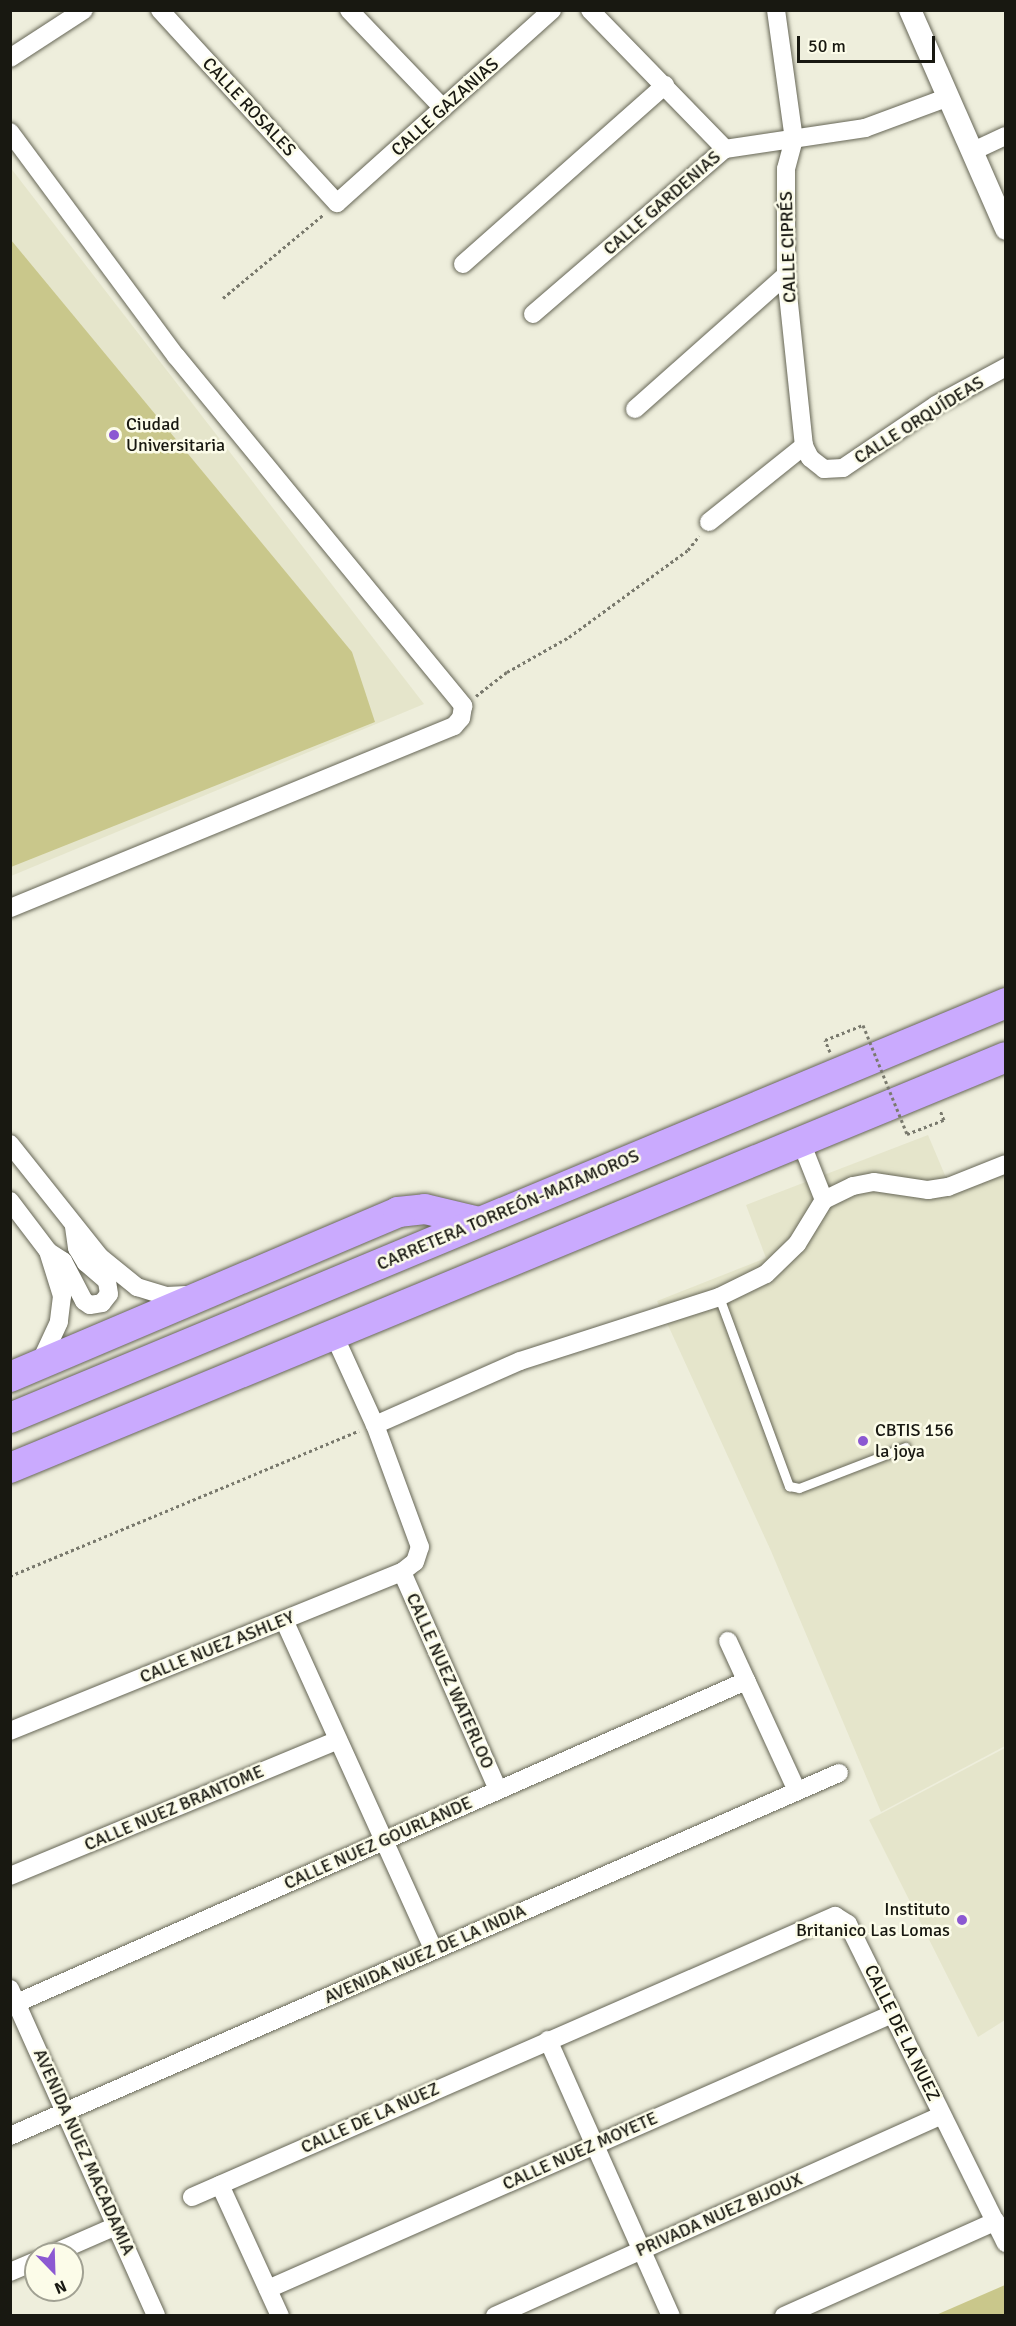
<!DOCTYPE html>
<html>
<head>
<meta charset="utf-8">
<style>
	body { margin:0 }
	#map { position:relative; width:1016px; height:2326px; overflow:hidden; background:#eeeedc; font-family:Signika,sans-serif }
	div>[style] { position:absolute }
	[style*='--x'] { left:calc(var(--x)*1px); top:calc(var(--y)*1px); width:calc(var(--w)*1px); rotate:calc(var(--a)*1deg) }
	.built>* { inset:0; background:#e5e5cb }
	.green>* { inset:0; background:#c9c78b }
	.path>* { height:3px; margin-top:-1.5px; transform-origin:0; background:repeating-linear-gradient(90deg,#79796d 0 3px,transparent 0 6px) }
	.roads { filter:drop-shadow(0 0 2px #666656) drop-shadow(0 0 2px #666656) }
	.service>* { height:9px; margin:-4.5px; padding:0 4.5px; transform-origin:4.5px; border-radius:4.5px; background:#fff }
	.minor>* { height:18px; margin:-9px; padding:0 9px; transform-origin:9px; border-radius:9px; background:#fff }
	.tertiary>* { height:22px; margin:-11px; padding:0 11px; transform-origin:11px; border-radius:11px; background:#fff }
	.trunk>* { height:30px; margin:-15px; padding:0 15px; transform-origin:15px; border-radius:15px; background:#caaafe }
	.path-bridge>* { height:3px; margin-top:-1.5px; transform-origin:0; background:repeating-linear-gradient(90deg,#79796d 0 3px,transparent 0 6px) }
	.dots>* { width:16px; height:16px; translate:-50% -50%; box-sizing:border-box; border:3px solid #fcfce9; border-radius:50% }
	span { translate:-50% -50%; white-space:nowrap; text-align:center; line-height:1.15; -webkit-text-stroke:5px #fcfce9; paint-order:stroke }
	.street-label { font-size:18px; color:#181811 }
	.poi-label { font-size:18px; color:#181811 }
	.left { translate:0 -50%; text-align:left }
	.right { translate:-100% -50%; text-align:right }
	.frame { position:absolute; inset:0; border:12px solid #181811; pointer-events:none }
	.north { position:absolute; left:24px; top:2242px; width:60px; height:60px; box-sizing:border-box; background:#fcfce9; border:2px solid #a1a193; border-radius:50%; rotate:157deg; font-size:16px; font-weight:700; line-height:24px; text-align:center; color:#181811 }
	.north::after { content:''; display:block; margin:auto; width:21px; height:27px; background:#8c59d2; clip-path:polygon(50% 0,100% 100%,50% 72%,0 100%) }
	.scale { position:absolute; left:797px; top:36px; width:138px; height:27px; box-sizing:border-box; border:3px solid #181811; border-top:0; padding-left:8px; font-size:18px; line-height:21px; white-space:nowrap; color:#181811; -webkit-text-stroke:4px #fcfce9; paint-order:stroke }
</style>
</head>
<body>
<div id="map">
	<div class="built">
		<i style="clip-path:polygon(10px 167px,424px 704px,11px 876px,10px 876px)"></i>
		<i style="clip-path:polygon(928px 1135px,947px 1180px,1005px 1157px,1005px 1746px,881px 1812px,771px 1551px,657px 1301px,766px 1258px,746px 1205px)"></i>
		<i style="clip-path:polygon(1005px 1748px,1005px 2020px,978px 2037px,869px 1820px)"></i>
	</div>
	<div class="green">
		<i style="clip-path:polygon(11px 240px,352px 652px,375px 722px,11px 867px)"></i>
		<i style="clip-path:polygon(1005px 2285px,1005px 2315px,936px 2315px)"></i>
	</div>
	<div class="path">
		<i style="--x:223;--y:298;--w:130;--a:-39.7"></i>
		<i style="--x:476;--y:696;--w:39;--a:-38"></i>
		<i style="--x:507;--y:672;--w:71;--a:-29.4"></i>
		<i style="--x:569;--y:637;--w:147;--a:-36.2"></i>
		<i style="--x:688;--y:550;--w:18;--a:-52"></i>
		<i style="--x:830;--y:1052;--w:13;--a:-113"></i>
		<i style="--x:825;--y:1040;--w:41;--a:-21.5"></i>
		<i style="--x:907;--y:1134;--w:40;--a:-21"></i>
		<i style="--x:944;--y:1120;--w:11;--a:-112"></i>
		<i style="--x:10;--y:1576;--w:378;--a:-22.6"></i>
	</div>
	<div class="roads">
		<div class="service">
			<i style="--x:719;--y:1297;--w:202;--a:69.7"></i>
			<i style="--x:789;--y:1486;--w:10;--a:11"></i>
			<i style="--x:799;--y:1488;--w:114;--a:-21.1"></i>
		</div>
		<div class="minor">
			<i style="--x:160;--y:10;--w:262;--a:47.5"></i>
			<i style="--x:337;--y:203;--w:289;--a:-41.9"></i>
			<i style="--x:349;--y:10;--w:136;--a:46.2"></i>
			<i style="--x:590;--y:10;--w:194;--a:45.8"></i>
			<i style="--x:776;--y:10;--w:130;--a:82.1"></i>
			<i style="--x:794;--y:139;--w:31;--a:105"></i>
			<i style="--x:786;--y:169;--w:106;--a:90"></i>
			<i style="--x:786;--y:275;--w:172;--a:84"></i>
			<i style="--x:804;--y:446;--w:13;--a:63"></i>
			<i style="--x:810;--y:458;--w:18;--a:38"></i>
			<i style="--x:824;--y:469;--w:19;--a:-3"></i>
			<i style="--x:843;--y:468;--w:112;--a:-34.1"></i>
			<i style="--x:936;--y:405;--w:80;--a:-28.5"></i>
			<i style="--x:10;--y:58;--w:88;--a:-33"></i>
			<i style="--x:10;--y:132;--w:279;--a:53.5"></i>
			<i style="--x:176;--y:356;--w:453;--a:50.6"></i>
			<i style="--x:463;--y:706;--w:12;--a:99"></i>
			<i style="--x:461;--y:718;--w:11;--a:131"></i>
			<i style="--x:454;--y:726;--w:480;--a:157.7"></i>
			<i style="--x:971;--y:152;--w:38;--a:-25"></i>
			<i style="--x:463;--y:264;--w:270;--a:-41.5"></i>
			<i style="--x:533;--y:314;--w:253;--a:-40.7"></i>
			<i style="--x:725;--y:149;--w:142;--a:-8.5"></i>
			<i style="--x:865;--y:128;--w:90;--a:-20.3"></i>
			<i style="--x:635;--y:409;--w:202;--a:-41.6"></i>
			<i style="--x:709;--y:522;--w:122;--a:-38.7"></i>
			<i style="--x:801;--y:1142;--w:62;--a:68.4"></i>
			<i style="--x:10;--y:1144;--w:144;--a:51.5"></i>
			<i style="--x:100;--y:1257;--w:48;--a:39"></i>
			<i style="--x:137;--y:1287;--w:31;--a:17"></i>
			<i style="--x:167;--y:1296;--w:20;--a:-3"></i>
			<i style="--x:10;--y:1201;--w:63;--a:52.8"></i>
			<i style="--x:48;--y:1251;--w:47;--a:72.7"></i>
			<i style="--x:62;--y:1296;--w:26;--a:97"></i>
			<i style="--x:59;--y:1322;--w:45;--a:114.9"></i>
			<i style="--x:49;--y:1252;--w:17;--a:33"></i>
			<i style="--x:63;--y:1261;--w:45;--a:62.3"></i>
			<i style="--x:84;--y:1301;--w:7;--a:34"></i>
			<i style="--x:90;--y:1305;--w:12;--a:-9"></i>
			<i style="--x:102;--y:1303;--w:11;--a:-52"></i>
			<i style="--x:109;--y:1294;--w:13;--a:-99"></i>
			<i style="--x:107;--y:1281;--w:28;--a:-139"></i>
			<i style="--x:86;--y:1263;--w:17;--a:-121"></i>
			<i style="--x:77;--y:1248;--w:22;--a:-98"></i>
			<i style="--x:375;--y:1425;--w:158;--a:-23.8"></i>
			<i style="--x:520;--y:1361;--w:209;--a:-17.8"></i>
			<i style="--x:719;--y:1297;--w:52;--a:-26.1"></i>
			<i style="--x:766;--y:1274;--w:43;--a:-44.1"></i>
			<i style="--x:797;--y:1244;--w:52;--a:-58.5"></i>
			<i style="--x:824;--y:1200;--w:32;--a:-26"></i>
			<i style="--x:853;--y:1186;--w:21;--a:-11"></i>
			<i style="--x:874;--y:1182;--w:55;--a:8.4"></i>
			<i style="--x:928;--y:1190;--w:20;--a:-9"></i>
			<i style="--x:948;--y:1187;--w:62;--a:-21.6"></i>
			<i style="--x:402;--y:1572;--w:238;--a:66.2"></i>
			<i style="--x:284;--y:1620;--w:362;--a:65.6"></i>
			<i style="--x:728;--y:1641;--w:165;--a:65.3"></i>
			<i style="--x:10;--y:1731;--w:423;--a:-22.1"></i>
			<i style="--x:402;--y:1572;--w:16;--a:-38"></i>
			<i style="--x:415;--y:1562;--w:16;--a:-72"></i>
			<i style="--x:420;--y:1547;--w:130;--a:-110.2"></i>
			<i style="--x:375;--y:1425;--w:99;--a:-114.5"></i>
			<i style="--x:10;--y:1876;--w:355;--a:-22.5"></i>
			<i style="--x:10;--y:1989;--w:358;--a:65.9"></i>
			<i style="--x:10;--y:2006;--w:805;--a:-23.83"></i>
			<i style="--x:548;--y:2040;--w:302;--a:66"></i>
			<i style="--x:10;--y:2136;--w:905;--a:-23.65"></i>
			<i style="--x:220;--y:2185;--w:144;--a:65.4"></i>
			<i style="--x:192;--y:2197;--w:702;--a:-23.61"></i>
			<i style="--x:835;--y:1916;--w:15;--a:32"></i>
			<i style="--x:848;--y:1924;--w:356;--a:63.7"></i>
			<i style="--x:52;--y:2254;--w:70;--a:-23.6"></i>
			<i style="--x:10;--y:2272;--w:28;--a:-23"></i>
			<i style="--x:268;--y:2289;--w:682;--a:-23.78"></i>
			<i style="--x:495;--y:2316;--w:490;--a:-24.2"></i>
			<i style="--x:784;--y:2316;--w:232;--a:-24.1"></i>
		</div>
		<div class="tertiary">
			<i style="--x:910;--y:10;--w:239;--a:66.3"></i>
		</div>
		<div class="trunk">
			<i style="--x:10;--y:1377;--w:422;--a:-23"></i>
			<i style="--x:398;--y:1212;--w:27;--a:-6"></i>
			<i style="--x:425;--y:1209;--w:56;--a:13.5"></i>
			<i style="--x:10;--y:1418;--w:1079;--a:-22.62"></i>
			<i style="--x:10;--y:1468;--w:1077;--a:-22.42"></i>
		</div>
	</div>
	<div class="path-bridge">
		<i style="--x:863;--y:1025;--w:118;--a:68"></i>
	</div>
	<div class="dots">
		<i style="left:114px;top:435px;background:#8c59d2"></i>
		<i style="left:863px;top:1441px;background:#8c59d2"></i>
		<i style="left:962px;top:1920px;background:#8c59d2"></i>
	</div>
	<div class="street-label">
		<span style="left:249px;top:107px;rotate:47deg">CALLE ROSALES</span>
		<span style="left:445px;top:107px;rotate:-42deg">CALLE GAZANIAS</span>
		<span style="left:662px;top:203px;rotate:-41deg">CALLE GARDENIAS</span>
		<span style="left:788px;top:247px;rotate:-92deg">CALLE CIPRÉS</span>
		<span style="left:919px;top:420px;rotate:-32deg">CALLE ORQUÍDEAS</span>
		<span style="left:508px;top:1210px;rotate:-23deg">CARRETERA TORREÓN-MATAMOROS</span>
		<span style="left:217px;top:1647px;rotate:-22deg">CALLE NUEZ ASHLEY</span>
		<span style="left:450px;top:1681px;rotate:66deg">CALLE NUEZ WATERLOO</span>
		<span style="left:174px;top:1808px;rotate:-23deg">CALLE NUEZ BRANTOME</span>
		<span style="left:378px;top:1843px;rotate:-24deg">CALLE NUEZ GOURLANDE</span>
		<span style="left:425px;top:1954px;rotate:-24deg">AVENIDA NUEZ DE LA INDIA</span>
		<span style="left:902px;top:2033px;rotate:64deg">CALLE DE LA NUEZ</span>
		<span style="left:370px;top:2118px;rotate:-24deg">CALLE DE LA NUEZ</span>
		<span style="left:580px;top:2151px;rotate:-24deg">CALLE NUEZ MOYETE</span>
		<span style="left:84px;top:2152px;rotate:66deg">AVENIDA NUEZ MACADAMIA</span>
		<span style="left:719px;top:2215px;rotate:-24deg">PRIVADA NUEZ BIJOUX</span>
	</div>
	<div class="poi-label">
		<span class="left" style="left:126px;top:435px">Ciudad<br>Universitaria</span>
		<span class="left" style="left:875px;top:1441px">CBTIS 156<br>la joya</span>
		<span class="right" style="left:950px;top:1920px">Instituto<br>Britanico Las Lomas</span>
	</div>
	<div class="frame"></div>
	<div class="north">N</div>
	<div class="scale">50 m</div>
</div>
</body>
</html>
